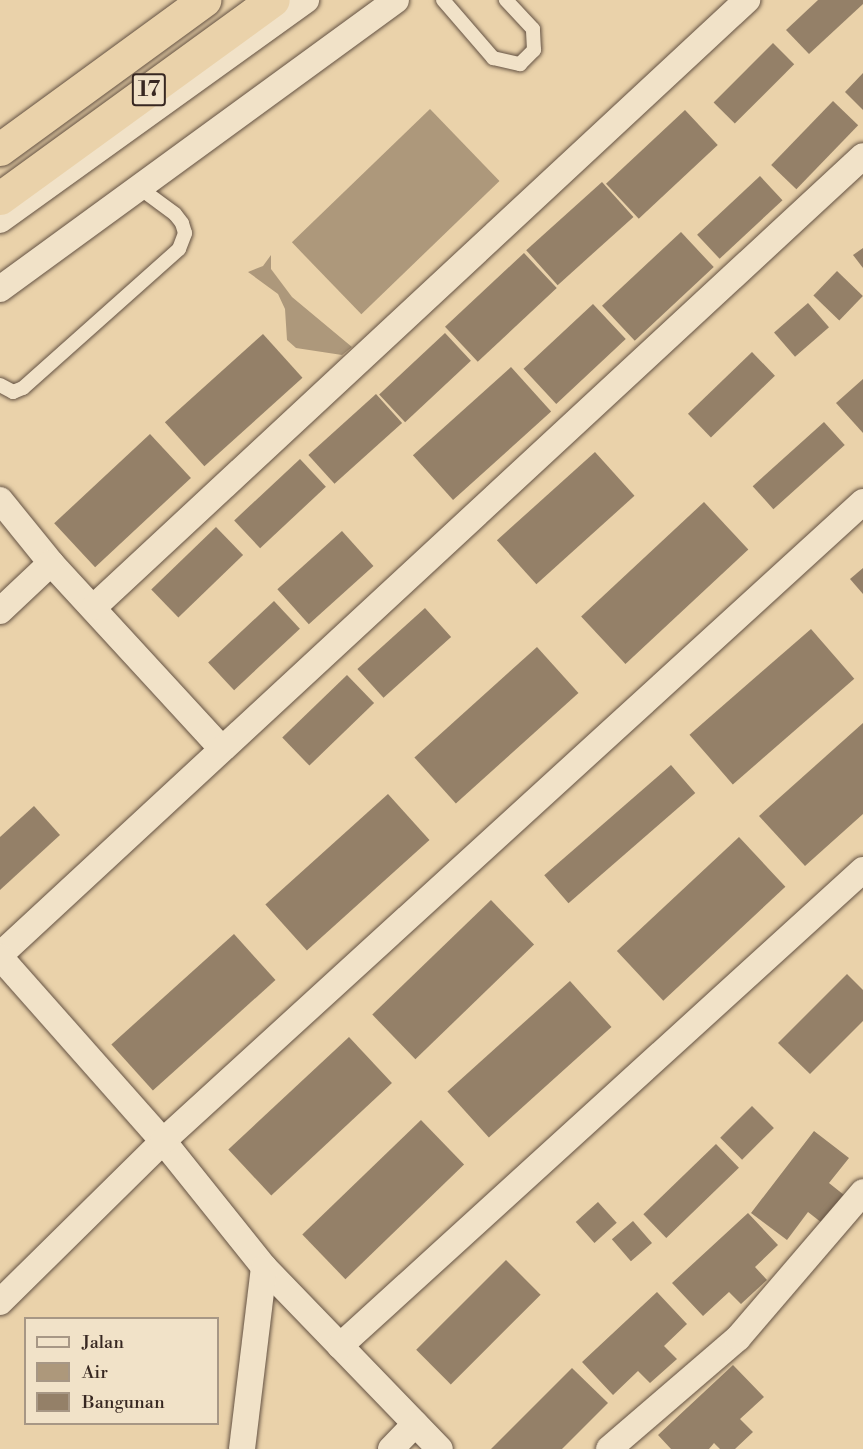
<!DOCTYPE html>
<html>
<head>
<meta charset="utf-8">
<style>
	body { margin:0 }
	#map { position:relative; width:863px; height:1449px; overflow:hidden; background:#ead2aa; font-family:"Libre Bodoni",serif }
	div>[style] { position:absolute }
	[style*='--x'] { left:calc(var(--x)*1px); top:calc(var(--y)*1px); width:calc(var(--w)*1px); rotate:calc(var(--a)*1deg) }
	.water>* { inset:0; background:#ad987b; transform-origin:0 0 }
	.building>* { inset:0; background:#948068; transform-origin:0 0 }
	.roads { filter:drop-shadow(0 0 2px #645243) drop-shadow(0 0 2px #645243) }
	.lane>* { height:14px; margin:-7px; padding:0 7px; transform-origin:7px; border-radius:7px; background:#f1e2c8 }
	.street>* { height:26px; margin:-13px; padding:0 13px; transform-origin:13px; border-radius:13px; background:#f1e2c8 }
	.highway>* { height:33px; margin:-16.5px; padding:0 16.5px; transform-origin:16.5px; border-radius:16.5px; background:#ead2aa }
	span { translate:-50% -50%; white-space:nowrap; text-align:center; line-height:1.15; -webkit-text-stroke:5px #f1e2c8; paint-order:stroke }
	.shield-label span { padding:2px 4px; background:#f1e2c8; border:2px solid; border-radius:4px; -webkit-text-stroke-width:0 }
	.shield-label { font-size:22px; color:#372721; font-weight:700 }
	.legend { position:absolute; left:24px; top:1317px; width:195px; height:108px; box-sizing:border-box; background:#f1e2c8; border:2px solid #a79785; margin:0; padding:8px 10px; list-style:none; font-size:18px; color:#372721 }
	.legend li { display:flex; align-items:center; gap:12px; height:30px }
	.legend b { width:30px; border:2px solid #a79785 }
</style>
</head>
<body>
<div id="map">
	<div class="water">
		<i style="left:430px;top:109px;width:100px;height:192px;rotate:46deg"></i>
		<i style="clip-path:polygon(271px 255px,271px 269px,292px 297px,352px 347px,342px 355px,296px 348px,287px 340px,285px 309px,278px 294px,248px 272px,263px 266px)"></i>
	</div>
	<div class="building">
		<i style="clip-path:polygon(818px 0,863px 0,863px 4px,809px 54px,786px 30px)"></i>
		<i style="left:773px;top:43px;width:30px;height:84px;rotate:45deg"></i>
		<i style="clip-path:polygon(863px 73px,863px 110px,845px 92px)"></i>
		<i style="left:833px;top:101px;width:35px;height:89px;rotate:44deg"></i>
		<i style="left:685px;top:110px;width:48px;height:108px;rotate:47deg"></i>
		<i style="left:760px;top:176px;width:33px;height:86px;rotate:47deg"></i>
		<i style="left:602px;top:182px;width:47px;height:102px;rotate:48deg"></i>
		<i style="left:681px;top:232px;width:48px;height:108px;rotate:47deg"></i>
		<i style="clip-path:polygon(863px 248px,863px 268px,853px 255px)"></i>
		<i style="left:524px;top:253px;width:48px;height:108px;rotate:47deg"></i>
		<i style="left:837px;top:271px;width:36px;height:34px;rotate:44deg"></i>
		<i style="left:808px;top:303px;width:32px;height:45px;rotate:49deg"></i>
		<i style="left:593px;top:304px;width:48px;height:95px;rotate:47deg"></i>
		<i style="left:445px;top:333px;width:38px;height:90px;rotate:47deg"></i>
		<i style="left:263px;top:334px;width:59px;height:132px;rotate:48deg"></i>
		<i style="left:752px;top:352px;width:33px;height:89px;rotate:46deg"></i>
		<i style="left:511px;top:367px;width:60px;height:132px;rotate:48deg"></i>
		<i style="clip-path:polygon(863px 379px,863px 433px,836px 403px)"></i>
		<i style="left:376px;top:394px;width:39px;height:91px;rotate:48deg"></i>
		<i style="left:824px;top:422px;width:31px;height:96px;rotate:48deg"></i>
		<i style="left:150px;top:434px;width:60px;height:131px;rotate:47deg"></i>
		<i style="left:595px;top:452px;width:59px;height:132px;rotate:48deg"></i>
		<i style="left:300px;top:459px;width:38px;height:90px;rotate:47deg"></i>
		<i style="left:704px;top:502px;width:65px;height:168px;rotate:47deg"></i>
		<i style="left:216px;top:527px;width:39px;height:90px;rotate:46deg"></i>
		<i style="left:342px;top:531px;width:47px;height:87px;rotate:48deg"></i>
		<i style="clip-path:polygon(863px 568px,863px 594px,850px 579px)"></i>
		<i style="left:274px;top:601px;width:38px;height:90px;rotate:47deg"></i>
		<i style="left:425px;top:608px;width:39px;height:91px;rotate:48deg"></i>
		<i style="left:811px;top:629px;width:66px;height:161px;rotate:49deg"></i>
		<i style="left:537px;top:647px;width:62px;height:165px;rotate:48deg"></i>
		<i style="left:347px;top:675px;width:39px;height:90px;rotate:46deg"></i>
		<i style="clip-path:polygon(863px 723px,863px 814px,805px 866px,759px 816px)"></i>
		<i style="left:671px;top:765px;width:37px;height:168px;rotate:49deg"></i>
		<i style="left:388px;top:794px;width:62px;height:165px;rotate:48deg"></i>
		<i style="clip-path:polygon(34px 806px,60px 835px,0 890px,0 837px)"></i>
		<i style="left:739px;top:837px;width:68px;height:167px;rotate:47deg"></i>
		<i style="left:491px;top:900px;width:62px;height:165px;rotate:46deg"></i>
		<i style="left:234px;top:934px;width:62px;height:165px;rotate:48deg"></i>
		<i style="clip-path:polygon(847px 974px,863px 990px,863px 1021px,810px 1074px,778px 1043px)"></i>
		<i style="left:570px;top:981px;width:62px;height:165px;rotate:48deg"></i>
		<i style="left:349px;top:1037px;width:63px;height:165px;rotate:47deg"></i>
		<i style="left:752px;top:1106px;width:31px;height:45px;rotate:45deg"></i>
		<i style="left:421px;top:1120px;width:62px;height:165px;rotate:46deg"></i>
		<i style="clip-path:polygon(814px 1131px,849px 1158px,829px 1183px,844px 1195px,822px 1223px,808px 1212px,787px 1240px,751px 1213px)"></i>
		<i style="left:716px;top:1144px;width:33px;height:101px;rotate:46deg"></i>
		<i style="left:598px;top:1202px;width:28px;height:30px;rotate:48deg"></i>
		<i style="clip-path:polygon(748px 1213px,778px 1245px,755px 1267px,767px 1280px,741px 1304px,729px 1292px,703px 1316px,672px 1283px)"></i>
		<i style="left:633px;top:1221px;width:29px;height:28px;rotate:49deg"></i>
		<i style="left:506px;top:1260px;width:49px;height:127px;rotate:45deg"></i>
		<i style="clip-path:polygon(657px 1292px,687px 1324px,664px 1346px,677px 1359px,650px 1383px,638px 1371px,613px 1395px,582px 1362px)"></i>
		<i style="clip-path:polygon(733px 1365px,764px 1397px,740px 1419px,753px 1432px,735px 1449px,720px 1449px,714px 1443px,709px 1449px,671px 1449px,658px 1435px)"></i>
		<i style="clip-path:polygon(572px 1368px,608px 1403px,562px 1449px,491px 1449px)"></i>
	</div>
	<div class="roads">
		<div class="lane">
			<i style="--x:443;--y:0;--w:77;--a:49.2"></i>
			<i style="--x:493;--y:58;--w:28;--a:13"></i>
			<i style="--x:520;--y:64;--w:20;--a:-45"></i>
			<i style="--x:534;--y:50;--w:21;--a:-93"></i>
			<i style="--x:533;--y:29;--w:40;--a:-133"></i>
			<i style="--x:0;--y:385;--w:15;--a:28"></i>
			<i style="--x:13;--y:392;--w:11;--a:-22"></i>
			<i style="--x:23;--y:388;--w:209;--a:-41.7"></i>
			<i style="--x:179;--y:249;--w:17;--a:-69"></i>
			<i style="--x:185;--y:233;--w:10;--a:-107"></i>
			<i style="--x:182;--y:223;--w:11;--a:-128"></i>
			<i style="--x:175;--y:214;--w:47;--a:-143.6"></i>
		</div>
		<div class="street">
			<i style="--x:0;--y:220;--w:377;--a:-35.7"></i>
			<i style="--x:0;--y:289;--w:490;--a:-36.1"></i>
			<i style="--x:0;--y:500;--w:81;--a:51"></i>
			<i style="--x:51;--y:563;--w:250;--a:47.4"></i>
			<i style="--x:94;--y:607;--w:892;--a:-42.91"></i>
			<i style="--x:0;--y:611;--w:70;--a:-43.3"></i>
			<i style="--x:0;--y:955;--w:1176;--a:-42.79"></i>
			<i style="--x:0;--y:957;--w:246;--a:48.5"></i>
			<i style="--x:163;--y:1141;--w:161;--a:51.3"></i>
			<i style="--x:264;--y:1267;--w:253;--a:46"></i>
			<i style="--x:0;--y:1302;--w:229;--a:-44.6"></i>
			<i style="--x:163;--y:1141;--w:948;--a:-42.39"></i>
			<i style="--x:340;--y:1346;--w:707;--a:-42.31"></i>
			<i style="--x:242;--y:1449;--w:183;--a:-83.1"></i>
			<i style="--x:391;--y:1449;--w:35;--a:-46"></i>
			<i style="--x:609;--y:1449;--w:170;--a:-40.7"></i>
			<i style="--x:738;--y:1338;--w:192;--a:-49.4"></i>
		</div>
		<div class="highway">
			<i style="--x:0;--y:149;--w:253;--a:-36.1"></i>
			<i style="--x:0;--y:198;--w:337;--a:-36"></i>
		</div>
	</div>
	<div class="shield-label">
		<span style="left:149px;top:90px">17</span>
	</div>
	<ul class="legend">
	<li><b style="height:8px;background:#f1e2c8"></b>Jalan</li>
	<li><b style="height:16px;background:#ad987b"></b>Air</li>
	<li><b style="height:16px;background:#948068"></b>Bangunan</li>
	</ul>
</div>
</body>
</html>
